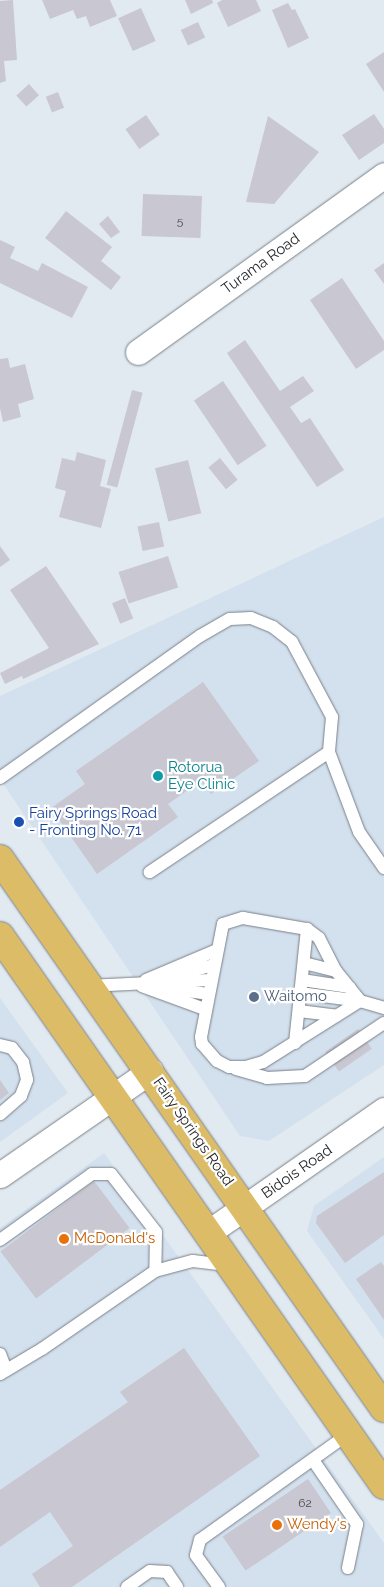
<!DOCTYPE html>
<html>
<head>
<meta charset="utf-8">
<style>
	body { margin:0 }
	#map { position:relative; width:384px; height:1587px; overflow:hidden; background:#e2eaf1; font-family:Raleway,sans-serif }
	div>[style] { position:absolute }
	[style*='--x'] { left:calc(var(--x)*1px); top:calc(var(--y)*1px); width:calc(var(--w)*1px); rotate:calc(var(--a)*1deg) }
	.built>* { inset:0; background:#d3e0ee }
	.building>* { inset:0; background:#c9c7d1; transform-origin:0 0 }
	.roads { filter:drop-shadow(0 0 1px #7a8087) drop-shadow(0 0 1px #7a8087) }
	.service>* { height:12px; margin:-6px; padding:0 6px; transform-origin:6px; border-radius:6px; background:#fff }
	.minor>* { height:25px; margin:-12.5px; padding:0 12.5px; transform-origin:12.5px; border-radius:12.5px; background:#fff }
	.trunk>* { height:28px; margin:-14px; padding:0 14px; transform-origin:14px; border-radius:14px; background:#dcbc66 }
	.dots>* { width:14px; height:14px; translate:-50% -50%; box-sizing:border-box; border:2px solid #fff; border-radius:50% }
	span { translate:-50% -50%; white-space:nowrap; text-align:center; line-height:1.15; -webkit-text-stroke:4.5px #fff; paint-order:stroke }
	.number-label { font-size:12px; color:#484a4e }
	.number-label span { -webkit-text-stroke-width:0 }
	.street-label { font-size:15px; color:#1d2023 }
	.culture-label { font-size:15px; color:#0d838f }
	.left { translate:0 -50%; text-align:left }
	.transit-label { font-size:15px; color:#164399 }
	.service-label { font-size:15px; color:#4e5e75 }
	.food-label { font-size:15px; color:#c56008 }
</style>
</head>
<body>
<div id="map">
	<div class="built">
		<i style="clip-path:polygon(384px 517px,384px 1065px,269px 1141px,240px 1136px,0 779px,0 696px)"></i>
		<i style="clip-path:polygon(0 998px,68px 1093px,0 1142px)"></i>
		<i style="clip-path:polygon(104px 1153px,384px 1543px,384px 1587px,0 1587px,0 1228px)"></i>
		<i style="clip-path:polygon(384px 1157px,384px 1339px,307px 1231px,314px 1206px)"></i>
	</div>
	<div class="building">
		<i style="clip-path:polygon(13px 0,17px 60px,4px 61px,6px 81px,0 83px,0 1px)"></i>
		<i style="clip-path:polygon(42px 0,110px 0,117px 16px,90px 27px,86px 16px,77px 19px,73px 10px,50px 19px)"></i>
		<i style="clip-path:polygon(185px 0,212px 0,213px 3px,191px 14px)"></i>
		<i style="clip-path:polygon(222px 0,256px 0,261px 11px,228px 27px,217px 3px)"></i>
		<i style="clip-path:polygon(288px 3px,292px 10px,295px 9px,309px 38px,288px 48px,272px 10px)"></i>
		<i style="left:141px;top:8px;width:36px;height:25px;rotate:66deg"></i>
		<i style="left:198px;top:22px;width:17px;height:19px;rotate:65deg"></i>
		<i style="clip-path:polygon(384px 52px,384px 92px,366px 64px)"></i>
		<i style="left:29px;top:84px;width:15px;height:17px;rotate:48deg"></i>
		<i style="left:58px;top:92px;width:17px;height:13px;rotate:69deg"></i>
		<i style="clip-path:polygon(374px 114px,384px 129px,384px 143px,359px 160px,342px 135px)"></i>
		<i style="left:146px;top:115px;width:24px;height:25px;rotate:55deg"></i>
		<i style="clip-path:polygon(268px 116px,319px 152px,274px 204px,246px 202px)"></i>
		<i style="left:143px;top:194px;width:59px;height:42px;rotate:2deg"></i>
		<i style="clip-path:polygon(66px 211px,112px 247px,101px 261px,121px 277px,111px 290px,45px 238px)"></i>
		<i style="clip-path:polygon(108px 216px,120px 232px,111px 238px,99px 224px)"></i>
		<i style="clip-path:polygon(0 240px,15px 247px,10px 258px,38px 271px,42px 263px,88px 287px,72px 318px,0 283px)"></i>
		<i style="clip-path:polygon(384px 263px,384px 284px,374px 270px)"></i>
		<i style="clip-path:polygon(342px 278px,384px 341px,384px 350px,356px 369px,310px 300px)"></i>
		<i style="clip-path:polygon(245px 340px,280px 391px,303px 376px,314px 391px,290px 407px,301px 423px,296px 426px,310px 418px,344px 470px,317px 487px,227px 353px)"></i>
		<i style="clip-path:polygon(8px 358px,10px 368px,25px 364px,34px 399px,18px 404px,21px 417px,3px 422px,0 408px,0 359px)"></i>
		<i style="left:223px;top:381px;width:78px;height:35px;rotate:56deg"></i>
		<i style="left:132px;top:390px;width:11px;height:98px;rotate:15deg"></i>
		<i style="clip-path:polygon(77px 452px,106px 460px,100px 486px,111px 489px,101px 528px,59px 517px,66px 491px,55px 488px,62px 458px,75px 461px)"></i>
		<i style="left:220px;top:458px;width:28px;height:15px;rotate:51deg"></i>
		<i style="left:188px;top:460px;width:55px;height:34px;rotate:76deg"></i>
		<i style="left:159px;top:522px;width:25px;height:22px;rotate:78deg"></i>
		<i style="clip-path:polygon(0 546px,10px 560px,0 567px)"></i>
		<i style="left:168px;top:556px;width:33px;height:52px;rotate:72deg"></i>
		<i style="clip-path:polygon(46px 566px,99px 644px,23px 679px,22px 676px,5px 684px,0 673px,49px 648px,10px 590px)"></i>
		<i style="left:125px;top:598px;width:22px;height:14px;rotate:68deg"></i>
		<i style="clip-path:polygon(203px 682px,259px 761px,211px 794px,201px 781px,168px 804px,178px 817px,97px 874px,51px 808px,85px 784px,76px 771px)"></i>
		<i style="left:358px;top:1029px;width:24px;height:40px;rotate:55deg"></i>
		<i style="clip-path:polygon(0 1080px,9px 1093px,0 1100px)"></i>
		<i style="clip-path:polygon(384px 1172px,384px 1235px,345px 1263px,316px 1223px,317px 1216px)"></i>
		<i style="left:94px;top:1181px;width:59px;height:117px;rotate:53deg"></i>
		<i style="clip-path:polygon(381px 1262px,384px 1266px,384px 1320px,356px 1279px)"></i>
		<i style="clip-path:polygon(184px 1348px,260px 1456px,72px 1587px,40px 1587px,32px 1574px,73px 1546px,50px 1512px,0 1547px,0 1490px,128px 1402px,120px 1392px)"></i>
		<i style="left:308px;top:1479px;width:41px;height:103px;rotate:56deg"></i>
	</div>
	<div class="roads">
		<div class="service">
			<i style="--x:329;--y:752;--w:85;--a:69.4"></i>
			<i style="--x:359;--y:832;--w:44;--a:55.2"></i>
			<i style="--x:0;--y:778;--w:245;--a:-35.4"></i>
			<i style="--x:200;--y:636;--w:34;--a:-30"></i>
			<i style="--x:230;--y:619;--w:21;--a:-3"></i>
			<i style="--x:251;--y:618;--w:24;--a:22"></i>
			<i style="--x:273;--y:627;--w:24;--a:38"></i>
			<i style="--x:292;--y:642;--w:85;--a:61.9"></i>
			<i style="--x:332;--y:717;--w:35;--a:95"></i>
			<i style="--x:329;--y:752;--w:216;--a:146.2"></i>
			<i style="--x:304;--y:963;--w:33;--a:14"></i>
			<i style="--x:336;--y:971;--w:38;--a:51"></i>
			<i style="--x:360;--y:1001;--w:115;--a:147.8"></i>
			<i style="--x:263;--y:1062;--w:18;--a:164"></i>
			<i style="--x:246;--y:1067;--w:17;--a:180"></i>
			<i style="--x:229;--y:1067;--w:13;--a:-153"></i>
			<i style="--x:217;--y:1061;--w:23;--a:-131"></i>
			<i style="--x:202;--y:1044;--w:7;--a:-98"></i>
			<i style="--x:201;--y:1037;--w:115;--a:-79"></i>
			<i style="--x:223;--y:924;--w:21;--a:-17"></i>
			<i style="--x:243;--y:918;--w:65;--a:9.8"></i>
			<i style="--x:307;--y:929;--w:15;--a:37"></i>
			<i style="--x:319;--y:938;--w:37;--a:63"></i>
			<i style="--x:174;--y:975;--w:41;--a:-14"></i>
			<i style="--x:146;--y:980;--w:77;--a:-22.9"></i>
			<i style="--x:302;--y:980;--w:48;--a:8.5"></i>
			<i style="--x:88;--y:986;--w:122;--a:-2.8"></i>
			<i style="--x:142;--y:986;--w:67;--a:20.1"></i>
			<i style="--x:165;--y:988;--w:43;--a:7.9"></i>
			<i style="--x:300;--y:993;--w:61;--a:7.6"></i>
			<i style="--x:360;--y:1001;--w:25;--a:16"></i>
			<i style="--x:299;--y:1011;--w:38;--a:7"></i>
			<i style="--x:295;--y:1043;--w:115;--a:-84"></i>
			<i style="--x:0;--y:1045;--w:12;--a:14"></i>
			<i style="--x:12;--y:1048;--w:18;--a:52"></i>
			<i style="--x:23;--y:1062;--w:18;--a:77"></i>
			<i style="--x:27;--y:1080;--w:17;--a:111"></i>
			<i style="--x:21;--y:1096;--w:28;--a:139"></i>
			<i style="--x:236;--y:1069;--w:32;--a:16"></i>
			<i style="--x:267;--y:1078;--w:38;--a:-3"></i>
			<i style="--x:305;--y:1076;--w:95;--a:-33.9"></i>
			<i style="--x:0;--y:1240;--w:113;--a:-35.7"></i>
			<i style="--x:92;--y:1174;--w:19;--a:0"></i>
			<i style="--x:111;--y:1174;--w:73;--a:52.2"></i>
			<i style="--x:156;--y:1232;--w:39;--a:91"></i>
			<i style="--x:0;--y:1354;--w:17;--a:69"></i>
			<i style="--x:0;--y:1374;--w:49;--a:-30.8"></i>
			<i style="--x:42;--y:1349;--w:137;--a:-34.6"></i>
			<i style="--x:155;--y:1271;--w:39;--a:-15"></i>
			<i style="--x:193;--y:1261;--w:34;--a:7"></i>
			<i style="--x:313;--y:1460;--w:78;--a:55.5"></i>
			<i style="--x:357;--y:1524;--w:45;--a:101.6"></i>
			<i style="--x:127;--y:1587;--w:28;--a:-35"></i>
			<i style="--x:150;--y:1571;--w:17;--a:3"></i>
			<i style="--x:167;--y:1572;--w:18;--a:56"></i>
			<i style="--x:219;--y:1587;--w:39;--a:-126"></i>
			<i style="--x:196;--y:1555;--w:16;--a:-75"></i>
			<i style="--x:200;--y:1540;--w:182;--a:-35.6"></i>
		</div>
		<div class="minor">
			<i style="--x:138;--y:352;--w:303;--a:-35.7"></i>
			<i style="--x:0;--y:1175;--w:183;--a:-34.7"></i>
			<i style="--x:209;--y:1232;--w:213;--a:-34.9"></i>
		</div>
		<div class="trunk">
			<i style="--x:0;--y:859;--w:670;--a:55.03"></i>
			<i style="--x:0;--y:936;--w:670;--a:55.03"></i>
		</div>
	</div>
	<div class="dots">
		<i style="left:158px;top:776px;background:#0f9aa8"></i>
		<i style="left:19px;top:822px;background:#1a4fb4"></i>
		<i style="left:254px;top:997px;background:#5c6f8a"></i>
		<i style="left:64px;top:1239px;background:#e8710a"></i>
		<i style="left:277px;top:1525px;background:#e8710a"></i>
	</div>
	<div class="number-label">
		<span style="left:180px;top:222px">5</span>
		<span style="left:305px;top:1504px">62</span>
	</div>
	<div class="street-label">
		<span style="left:261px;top:264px;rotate:-36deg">Turama Road</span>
		<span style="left:193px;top:1132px;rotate:55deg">Fairy Springs Road</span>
		<span style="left:297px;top:1172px;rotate:-35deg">Bidois Road</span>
	</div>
	<div class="culture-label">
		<span class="left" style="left:168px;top:776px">Rotorua<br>Eye Clinic</span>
	</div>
	<div class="transit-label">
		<span class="left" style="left:29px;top:822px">Fairy Springs Road<br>- Fronting No. 71</span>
	</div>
	<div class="service-label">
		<span class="left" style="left:264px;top:997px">Waitomo</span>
	</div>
	<div class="food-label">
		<span class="left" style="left:74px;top:1239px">McDonald's</span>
		<span class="left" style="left:287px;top:1525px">Wendy's</span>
	</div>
</div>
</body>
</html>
